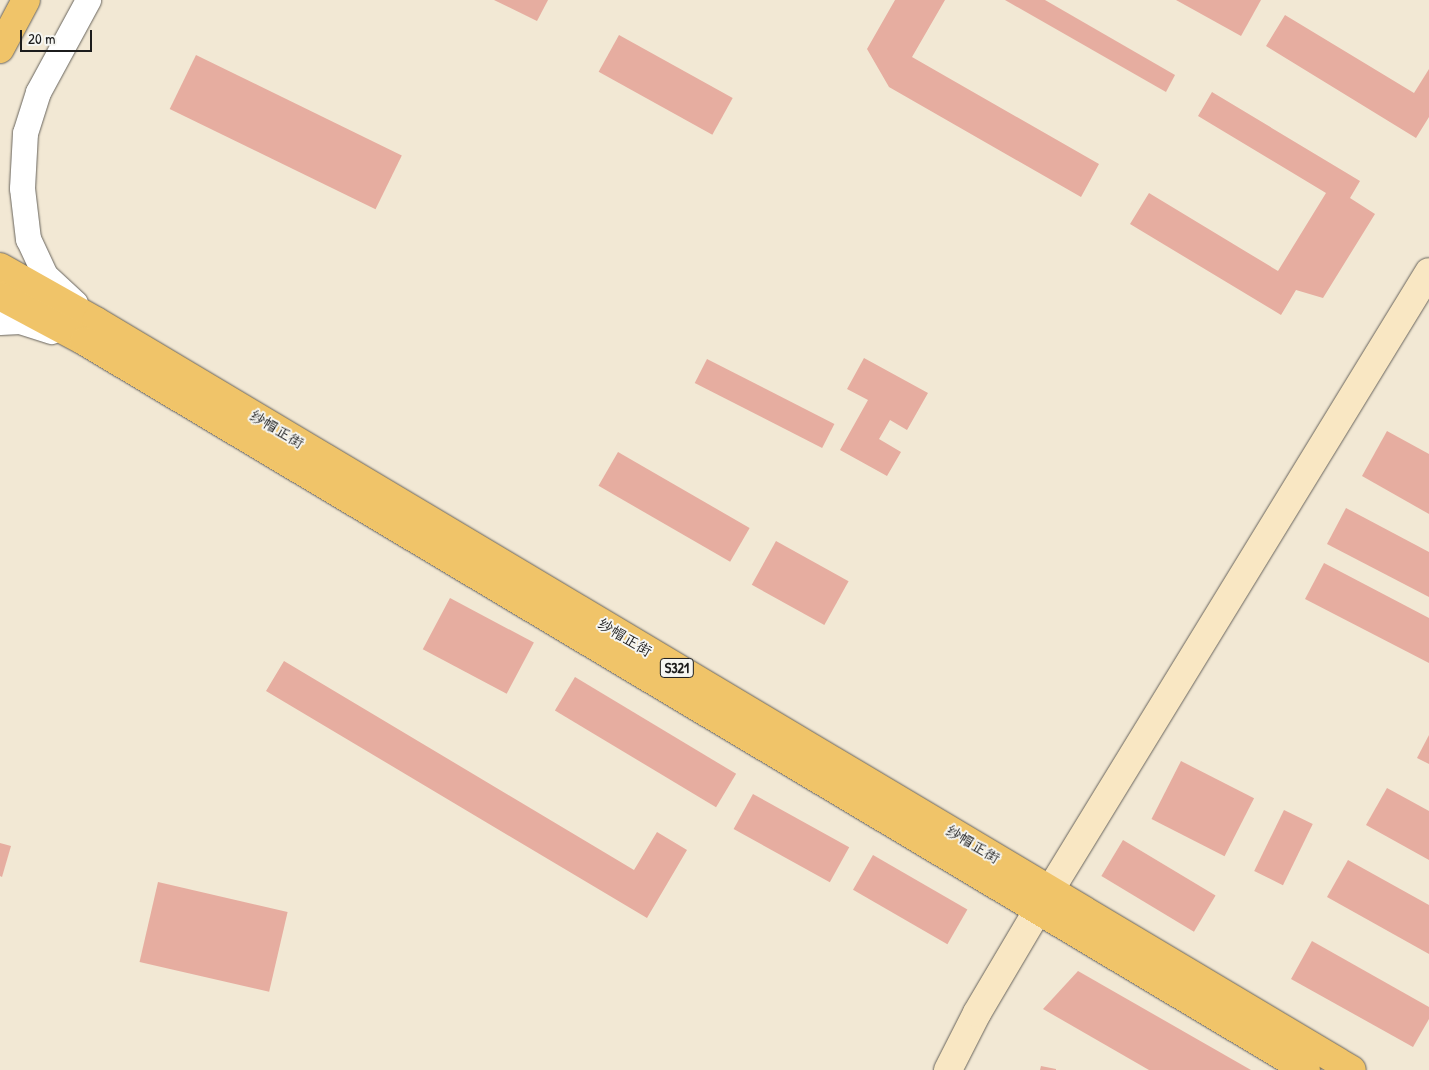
<!DOCTYPE html>
<html>
<head>
<meta charset="utf-8">
<style>
	body { margin:0 }
	#map { position:relative; width:1429px; height:1070px; overflow:hidden; background:#f2e8d4; font-family:"Patrick Hand","LXGW WenKai TC",sans-serif }
	div>[style] { position:absolute }
	[style*='--x'] { left:calc(var(--x)*1px); top:calc(var(--y)*1px); width:calc(var(--w)*1px); rotate:calc(var(--a)*1deg) }
	.building>* { inset:0; background:#e6ada0; transform-origin:0 0 }
	.roads { filter:drop-shadow(0 0 1px #67635c) drop-shadow(0 0 1px #67635c) }
	.street>* { height:25px; margin:-12.5px; padding:0 12.5px; transform-origin:12.5px; border-radius:12.5px; background:#fff }
	.secondary>* { height:28px; margin:-14px; padding:0 14px; transform-origin:14px; border-radius:14px; background:#f9e7c3 }
	.primary>* { height:28px; margin:-14px; padding:0 14px; transform-origin:14px; border-radius:14px; background:#f0c469 }
	span { translate:-50% -50%; white-space:nowrap; text-align:center; line-height:1.15; -webkit-text-stroke:4px #f6f6f2; paint-order:stroke }
	.shield-label span { padding:1px 4px; background:#f6f6f2; border:1px solid; border-radius:4px; -webkit-text-stroke-width:0 }
	.shield-label { font-size:14px; color:#1c1c1c; font-weight:700 }
	.street-label { font-size:15px; color:#1c1c1c }
	.scale { position:absolute; left:20px; top:30px; width:72px; height:22px; box-sizing:border-box; border:2px solid #1c1c1c; border-top:0; padding-left:6px; font-size:15px; line-height:18px; white-space:nowrap; color:#1c1c1c; -webkit-text-stroke:4px #f6f6f2; paint-order:stroke }
</style>
</head>
<body>
<div id="map">
	<div class="building">
		<i style="clip-path:polygon(494px 0,548px 0,537px 21px)"></i>
		<i style="clip-path:polygon(895px 0,945px 0,912px 57px,1099px 164px,1081px 197px,889px 87px,867px 49px)"></i>
		<i style="clip-path:polygon(1005px 0,1045px 0,1175px 75px,1166px 92px)"></i>
		<i style="clip-path:polygon(1176px 0,1261px 0,1241px 36px)"></i>
		<i style="clip-path:polygon(1285px 15px,1414px 93px,1429px 69px,1429px 117px,1416px 138px,1266px 46px)"></i>
		<i style="left:619px;top:35px;width:130px;height:42px;rotate:29deg"></i>
		<i style="left:196px;top:55px;width:229px;height:60px;rotate:26deg"></i>
		<i style="clip-path:polygon(1212px 92px,1360px 181px,1350px 198px,1375px 214px,1323px 298px,1296px 290px,1281px 315px,1130px 224px,1149px 193px,1278px 271px,1326px 193px,1198px 116px)"></i>
		<i style="clip-path:polygon(864px 358px,928px 393px,907px 430px,890px 420px,879px 439px,901px 452px,887px 476px,840px 450px,868px 400px,847px 389px)"></i>
		<i style="left:707px;top:359px;width:143px;height:27px;rotate:27deg"></i>
		<i style="clip-path:polygon(1387px 431px,1429px 454px,1429px 514px,1362px 476px)"></i>
		<i style="left:618px;top:452px;width:152px;height:39px;rotate:30deg"></i>
		<i style="clip-path:polygon(1346px 508px,1429px 552px,1429px 597px,1327px 544px)"></i>
		<i style="left:776px;top:541px;width:83px;height:50px;rotate:29deg"></i>
		<i style="clip-path:polygon(1324px 563px,1429px 618px,1429px 663px,1305px 599px)"></i>
		<i style="left:450px;top:598px;width:95px;height:58px;rotate:28deg"></i>
		<i style="clip-path:polygon(284px 661px,634px 870px,657px 832px,687px 850px,647px 918px,266px 691px)"></i>
		<i style="left:575px;top:677px;width:188px;height:39px;rotate:31deg"></i>
		<i style="clip-path:polygon(1429px 735px,1429px 764px,1417px 758px)"></i>
		<i style="left:1181px;top:761px;width:82px;height:65px;rotate:27deg"></i>
		<i style="clip-path:polygon(1387px 788px,1429px 811px,1429px 860px,1366px 825px)"></i>
		<i style="left:753px;top:794px;width:110px;height:40px;rotate:29deg"></i>
		<i style="left:1284px;top:810px;width:32px;height:68px;rotate:26deg"></i>
		<i style="left:1123px;top:840px;width:108px;height:42px;rotate:31deg"></i>
		<i style="clip-path:polygon(0 843px,11px 846px,2px 877px,0 876px)"></i>
		<i style="left:873px;top:855px;width:109px;height:40px;rotate:30deg"></i>
		<i style="clip-path:polygon(1348px 860px,1429px 905px,1429px 954px,1327px 897px)"></i>
		<i style="left:158px;top:882px;width:133px;height:82px;rotate:13deg"></i>
		<i style="clip-path:polygon(1312px 941px,1429px 1007px,1429px 1019px,1413px 1047px,1291px 979px)"></i>
		<i style="clip-path:polygon(1078px 971px,1251px 1070px,1149px 1070px,1043px 1009px)"></i>
		<i style="clip-path:polygon(1041px 1066px,1056px 1069px,1056px 1070px,1040px 1070px)"></i>
	</div>
	<div class="roads">
		<div class="street">
			<i style="--x:75;--y:303;--w:41;--a:-137"></i>
			<i style="--x:45;--y:275;--w:40;--a:-115"></i>
			<i style="--x:28;--y:239;--w:51;--a:-96.7"></i>
			<i style="--x:22;--y:188;--w:55;--a:-86.9"></i>
			<i style="--x:25;--y:133;--w:43;--a:-72.4"></i>
			<i style="--x:38;--y:92;--w:105;--a:-61.5"></i>
			<i style="--x:0;--y:322;--w:20;--a:-3"></i>
			<i style="--x:20;--y:321;--w:33;--a:18"></i>
		</div>
		<div class="secondary">
			<i style="--x:948;--y:1070;--w:64;--a:-63"></i>
			<i style="--x:977;--y:1013;--w:120;--a:-59.4"></i>
			<i style="--x:1038;--y:910;--w:748;--a:-58.5"></i>
		</div>
		<div class="primary">
			<i style="--x:0;--y:49;--w:55;--a:-62"></i>
			<i style="--x:0;--y:267;--w:110;--a:29.4"></i>
			<i style="--x:96;--y:321;--w:1462;--a:30.81"></i>
			<i style="--x:0;--y:296;--w:95;--a:28.2"></i>
			<i style="--x:84;--y:341;--w:1423;--a:30.82"></i>
		</div>
	</div>
	<div class="shield-label">
		<span style="left:677px;top:668px">S321</span>
	</div>
	<div class="street-label">
		<span style="left:277px;top:429px;rotate:31deg">纱帽正街</span>
		<span style="left:625px;top:637px;rotate:31deg">纱帽正街</span>
		<span style="left:973px;top:844px;rotate:31deg">纱帽正街</span>
	</div>
	<div class="scale">20 m</div>
</div>
</body>
</html>
